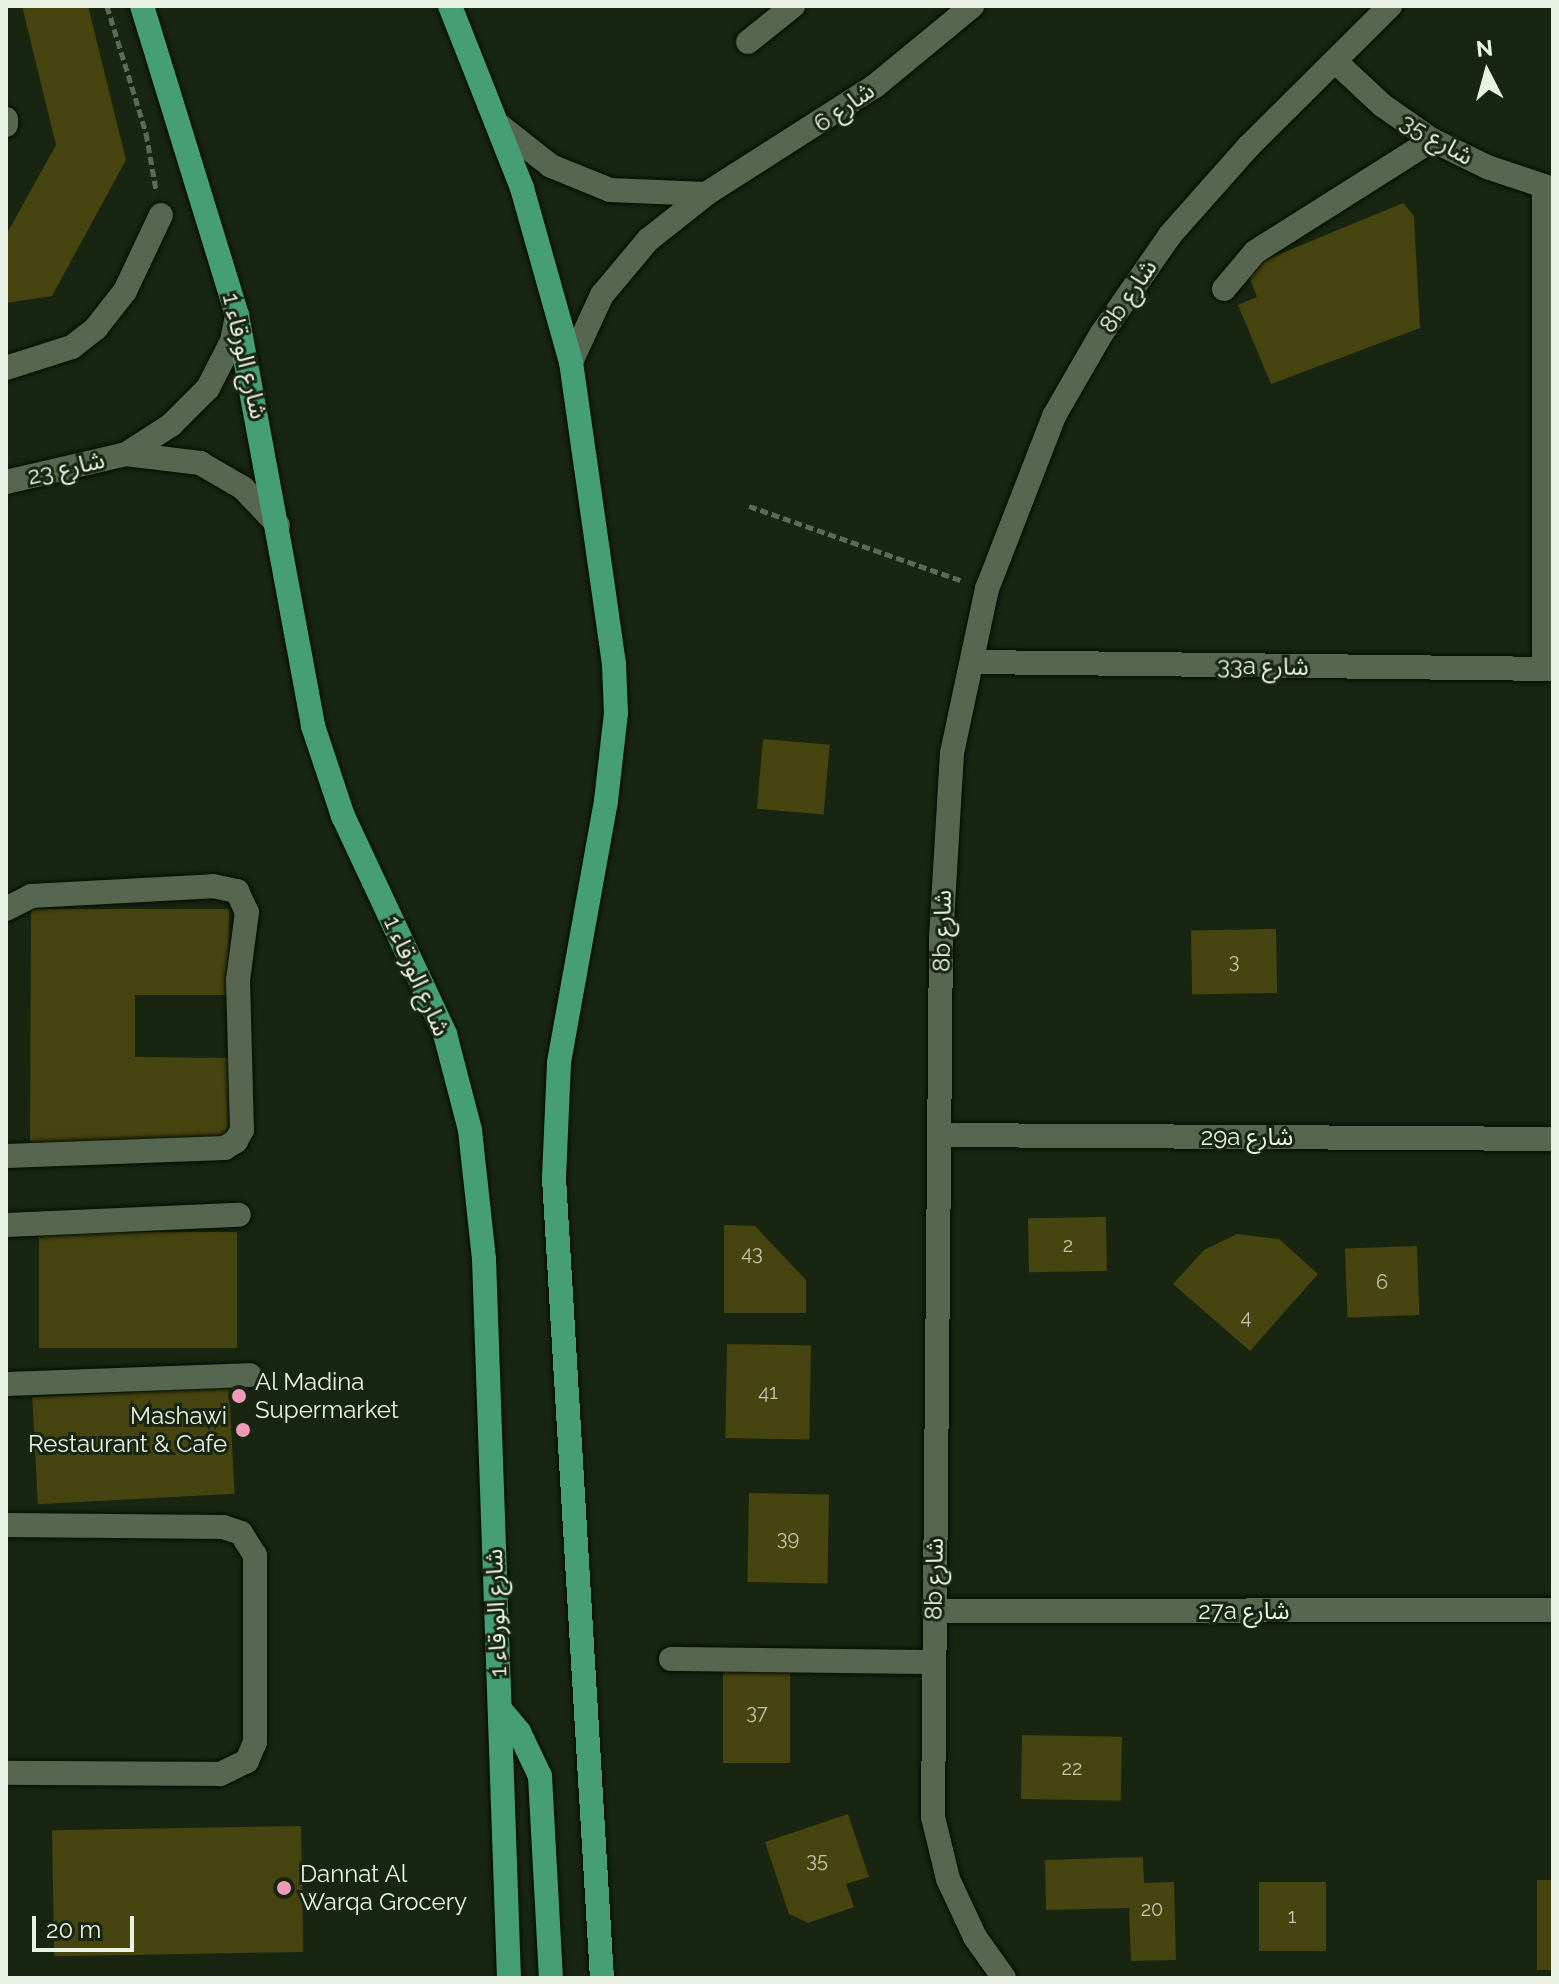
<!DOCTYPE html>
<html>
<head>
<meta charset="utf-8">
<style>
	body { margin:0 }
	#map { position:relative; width:1559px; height:1984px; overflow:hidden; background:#182511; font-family:Raleway,"Noto Sans Arabic",sans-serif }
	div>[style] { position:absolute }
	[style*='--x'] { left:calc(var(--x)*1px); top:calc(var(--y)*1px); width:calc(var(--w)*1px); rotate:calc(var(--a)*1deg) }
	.building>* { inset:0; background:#46440f; transform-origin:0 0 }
	.path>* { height:5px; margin-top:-2.5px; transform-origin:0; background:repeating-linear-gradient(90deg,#5e6a58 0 8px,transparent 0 12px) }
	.roads { filter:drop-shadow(0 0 2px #040d00) drop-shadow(0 0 2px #040d00) }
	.minor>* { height:24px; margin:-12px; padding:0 12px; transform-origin:12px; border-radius:12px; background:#57664f }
	.major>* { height:24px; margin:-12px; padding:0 12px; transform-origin:12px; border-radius:12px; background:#459e75 }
	.dots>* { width:22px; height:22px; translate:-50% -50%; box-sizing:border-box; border:4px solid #182511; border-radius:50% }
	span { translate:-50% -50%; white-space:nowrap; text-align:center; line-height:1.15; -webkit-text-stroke:6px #182511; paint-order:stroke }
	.number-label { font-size:20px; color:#c1c6b0 }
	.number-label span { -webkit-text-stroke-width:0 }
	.street-label { font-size:24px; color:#eaf2e5 }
	.poi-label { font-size:24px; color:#eaf2e5 }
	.left { translate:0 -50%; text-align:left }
	.right { translate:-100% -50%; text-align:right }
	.frame { position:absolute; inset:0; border:8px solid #eaf2e5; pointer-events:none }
	.north { position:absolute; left:1447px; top:32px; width:80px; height:80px; -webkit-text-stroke:6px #182511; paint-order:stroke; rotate:354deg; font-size:22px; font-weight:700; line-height:32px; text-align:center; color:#eaf2e5 }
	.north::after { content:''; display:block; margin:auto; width:28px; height:36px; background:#eaf2e5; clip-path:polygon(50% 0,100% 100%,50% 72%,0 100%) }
	.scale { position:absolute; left:32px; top:1916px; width:102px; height:36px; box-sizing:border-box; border:4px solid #eaf2e5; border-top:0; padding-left:10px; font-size:24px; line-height:28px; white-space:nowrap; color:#eaf2e5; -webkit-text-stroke:6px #182511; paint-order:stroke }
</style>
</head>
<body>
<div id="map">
	<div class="building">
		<i style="clip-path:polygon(22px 6px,88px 6px,126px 160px,52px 296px,6px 303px,6px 235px,56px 145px)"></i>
		<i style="clip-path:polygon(1403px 203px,1414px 216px,1420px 328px,1271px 384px,1238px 305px,1257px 297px,1246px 268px)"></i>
		<i style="left:763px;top:739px;width:67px;height:70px;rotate:5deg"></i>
		<i style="clip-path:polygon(31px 909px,229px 909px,228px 995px,135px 995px,135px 1057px,228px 1058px,228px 1144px,30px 1144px)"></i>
		<i style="left:1276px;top:929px;width:64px;height:85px;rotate:89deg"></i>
		<i style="left:1106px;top:1217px;width:54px;height:78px;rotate:89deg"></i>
		<i style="clip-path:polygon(724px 1225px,755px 1226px,806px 1280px,806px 1313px,724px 1313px)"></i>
		<i style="left:39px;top:1232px;width:198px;height:116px"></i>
		<i style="clip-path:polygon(1237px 1234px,1279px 1239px,1318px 1274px,1250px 1351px,1173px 1284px,1204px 1250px)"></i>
		<i style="left:1417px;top:1246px;width:69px;height:72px;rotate:88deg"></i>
		<i style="left:727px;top:1344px;width:84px;height:94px;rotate:1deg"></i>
		<i style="left:229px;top:1387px;width:107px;height:197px;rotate:87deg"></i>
		<i style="left:749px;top:1493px;width:80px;height:89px;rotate:1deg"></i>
		<i style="left:723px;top:1662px;width:67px;height:101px"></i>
		<i style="left:1022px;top:1735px;width:100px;height:64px;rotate:1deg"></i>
		<i style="clip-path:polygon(848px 1814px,869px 1877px,846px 1884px,854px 1907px,808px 1923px,789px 1914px,765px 1842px)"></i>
		<i style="left:301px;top:1826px;width:126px;height:249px;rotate:89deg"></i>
		<i style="clip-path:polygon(1143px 1857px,1144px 1883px,1174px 1882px,1176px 1960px,1131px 1961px,1129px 1908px,1046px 1910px,1045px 1860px)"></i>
		<i style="left:1537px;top:1880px;width:16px;height:90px"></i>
		<i style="left:1326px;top:1882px;width:69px;height:67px;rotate:90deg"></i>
	</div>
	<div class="path">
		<i style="--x:107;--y:6;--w:133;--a:72.9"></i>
		<i style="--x:146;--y:133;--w:58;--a:80"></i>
		<i style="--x:749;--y:506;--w:224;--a:19.3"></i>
	</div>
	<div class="roads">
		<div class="minor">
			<i style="--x:748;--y:42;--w:58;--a:-38.7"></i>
			<i style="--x:1337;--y:63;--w:62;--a:43"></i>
			<i style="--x:1382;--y:105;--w:61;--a:35"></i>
			<i style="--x:1432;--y:140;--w:61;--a:26.1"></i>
			<i style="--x:1487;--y:167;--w:70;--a:18.4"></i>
			<i style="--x:6;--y:119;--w:6;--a:90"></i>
			<i style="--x:500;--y:126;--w:65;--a:38.1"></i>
			<i style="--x:551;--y:166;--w:64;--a:22.1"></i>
			<i style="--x:610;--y:190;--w:96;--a:2.4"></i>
			<i style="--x:1224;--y:289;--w:48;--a:-50"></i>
			<i style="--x:1255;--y:252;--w:209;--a:-32.3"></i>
			<i style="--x:571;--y:362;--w:74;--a:-65.2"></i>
			<i style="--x:602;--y:295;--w:72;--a:-50.1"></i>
			<i style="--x:648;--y:240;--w:74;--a:-38.4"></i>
			<i style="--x:706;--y:194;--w:201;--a:-32.6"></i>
			<i style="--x:875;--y:86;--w:126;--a:-39.5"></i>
			<i style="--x:6;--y:368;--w:69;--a:-17.7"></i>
			<i style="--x:72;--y:347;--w:31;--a:-38"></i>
			<i style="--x:96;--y:328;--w:47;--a:-51.9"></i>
			<i style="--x:125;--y:291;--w:84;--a:-64.7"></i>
			<i style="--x:126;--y:454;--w:75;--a:6.9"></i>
			<i style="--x:200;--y:463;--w:50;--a:30.2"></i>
			<i style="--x:243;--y:488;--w:51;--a:46.6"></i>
			<i style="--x:6;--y:482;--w:123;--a:-13.1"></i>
			<i style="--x:126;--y:454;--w:54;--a:-32.8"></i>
			<i style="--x:171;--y:425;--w:52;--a:-45"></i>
			<i style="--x:208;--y:388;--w:53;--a:-62.9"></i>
			<i style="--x:232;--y:341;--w:26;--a:-79"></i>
			<i style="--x:973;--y:662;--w:580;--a:0.69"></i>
			<i style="--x:1544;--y:669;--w:481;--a:-90"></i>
			<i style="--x:6;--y:909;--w:28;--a:-27"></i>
			<i style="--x:31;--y:896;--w:182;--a:-3.1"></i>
			<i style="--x:213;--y:886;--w:25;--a:12"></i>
			<i style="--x:237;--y:891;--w:23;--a:65"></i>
			<i style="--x:247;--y:912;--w:69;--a:97.5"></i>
			<i style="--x:238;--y:980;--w:150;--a:88.5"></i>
			<i style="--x:242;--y:1130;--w:13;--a:119"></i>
			<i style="--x:236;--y:1141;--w:13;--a:148"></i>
			<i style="--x:225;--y:1148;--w:219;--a:177.9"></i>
			<i style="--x:941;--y:1135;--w:612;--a:0.37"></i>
			<i style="--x:6;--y:1225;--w:233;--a:-2.5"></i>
			<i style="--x:6;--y:1384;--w:244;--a:-2.1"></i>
			<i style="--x:6;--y:1525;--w:217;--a:0.5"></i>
			<i style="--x:223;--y:1527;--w:19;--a:18"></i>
			<i style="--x:241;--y:1533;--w:26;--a:58"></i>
			<i style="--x:255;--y:1555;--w:187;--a:90"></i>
			<i style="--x:255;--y:1742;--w:21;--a:113"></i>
			<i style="--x:247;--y:1761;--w:30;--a:154"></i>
			<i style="--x:220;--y:1774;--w:214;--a:-179.7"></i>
			<i style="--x:934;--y:1611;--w:619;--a:-0.09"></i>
			<i style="--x:671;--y:1659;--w:261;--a:0.7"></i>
			<i style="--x:1004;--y:1978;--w:50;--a:-125.3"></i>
			<i style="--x:975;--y:1937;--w:64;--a:-115"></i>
			<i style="--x:948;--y:1879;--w:64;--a:-103.6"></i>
			<i style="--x:933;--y:1817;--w:879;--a:-89.48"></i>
			<i style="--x:941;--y:938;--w:185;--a:-86.6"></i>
			<i style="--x:952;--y:753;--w:168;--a:-78"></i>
			<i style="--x:987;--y:589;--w:186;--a:-68.8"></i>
			<i style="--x:1054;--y:416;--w:96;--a:-60"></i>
			<i style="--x:1102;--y:333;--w:119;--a:-55.2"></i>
			<i style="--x:1170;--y:235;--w:119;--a:-48.4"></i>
			<i style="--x:1249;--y:146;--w:199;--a:-44.8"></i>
		</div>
		<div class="major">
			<i style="--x:142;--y:6;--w:323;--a:72.9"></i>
			<i style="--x:237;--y:315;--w:418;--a:79.5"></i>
			<i style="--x:313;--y:726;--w:95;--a:71.6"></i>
			<i style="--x:343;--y:816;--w:241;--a:64.9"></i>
			<i style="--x:445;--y:1034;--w:99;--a:75.4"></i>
			<i style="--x:470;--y:1130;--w:130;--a:83.8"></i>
			<i style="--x:484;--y:1259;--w:719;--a:88.01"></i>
			<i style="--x:450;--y:6;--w:196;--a:68.4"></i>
			<i style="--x:522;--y:188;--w:181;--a:74.3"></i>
			<i style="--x:571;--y:362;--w:305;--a:81.9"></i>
			<i style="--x:614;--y:664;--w:49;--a:87.7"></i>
			<i style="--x:616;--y:713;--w:89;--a:96.5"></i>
			<i style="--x:606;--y:801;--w:266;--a:100.2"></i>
			<i style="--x:559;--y:1063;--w:115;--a:92.5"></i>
			<i style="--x:554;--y:1178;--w:801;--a:86.57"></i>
			<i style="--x:500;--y:1709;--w:30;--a:50"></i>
			<i style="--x:519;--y:1732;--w:49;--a:64.5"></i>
			<i style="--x:540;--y:1776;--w:202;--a:86.9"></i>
		</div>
	</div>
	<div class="dots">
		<i style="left:239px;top:1396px;background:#ef9ab8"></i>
		<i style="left:243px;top:1430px;background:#ef9ab8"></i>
		<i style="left:284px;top:1888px;background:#ef9ab8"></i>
	</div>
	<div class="number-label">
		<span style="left:1234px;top:961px">3</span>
		<span style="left:1068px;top:1245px">2</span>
		<span style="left:752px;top:1253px">43</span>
		<span style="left:1382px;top:1282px">6</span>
		<span style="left:1246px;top:1317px">4</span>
		<span style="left:768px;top:1392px">41</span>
		<span style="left:788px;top:1538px">39</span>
		<span style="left:757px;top:1712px">37</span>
		<span style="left:1072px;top:1768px">22</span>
		<span style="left:817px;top:1860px">35</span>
		<span style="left:1152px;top:1909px">20</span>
		<span style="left:1292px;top:1916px">1</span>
	</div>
	<div class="street-label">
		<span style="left:844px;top:107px;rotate:-35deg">شارع 6</span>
		<span style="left:1437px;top:139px;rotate:30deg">شارع 35</span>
		<span style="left:1128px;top:296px;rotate:-56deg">8b شارع</span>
		<span style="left:245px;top:356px;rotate:77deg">شارع الورقاء 1</span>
		<span style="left:66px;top:468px;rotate:-13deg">شارع 23</span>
		<span style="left:1263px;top:666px;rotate:1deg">33a شارع</span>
		<span style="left:942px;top:931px;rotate:-89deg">8b شارع</span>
		<span style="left:417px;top:976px;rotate:66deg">شارع الورقاء 1</span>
		<span style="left:1247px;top:1137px">29a شارع</span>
		<span style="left:934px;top:1579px;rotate:-89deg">8b شارع</span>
		<span style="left:1244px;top:1611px">27a شارع</span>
		<span style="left:496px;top:1613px;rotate:-92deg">شارع الورقاء 1</span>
	</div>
	<div class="poi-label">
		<span class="left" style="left:255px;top:1396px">Al Madina<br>Supermarket</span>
		<span class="right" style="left:227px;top:1430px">Mashawi<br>Restaurant &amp; Cafe</span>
		<span class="left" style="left:300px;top:1888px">Dannat Al<br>Warqa Grocery</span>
	</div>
	<div class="frame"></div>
	<div class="north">N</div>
	<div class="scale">20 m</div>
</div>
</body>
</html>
